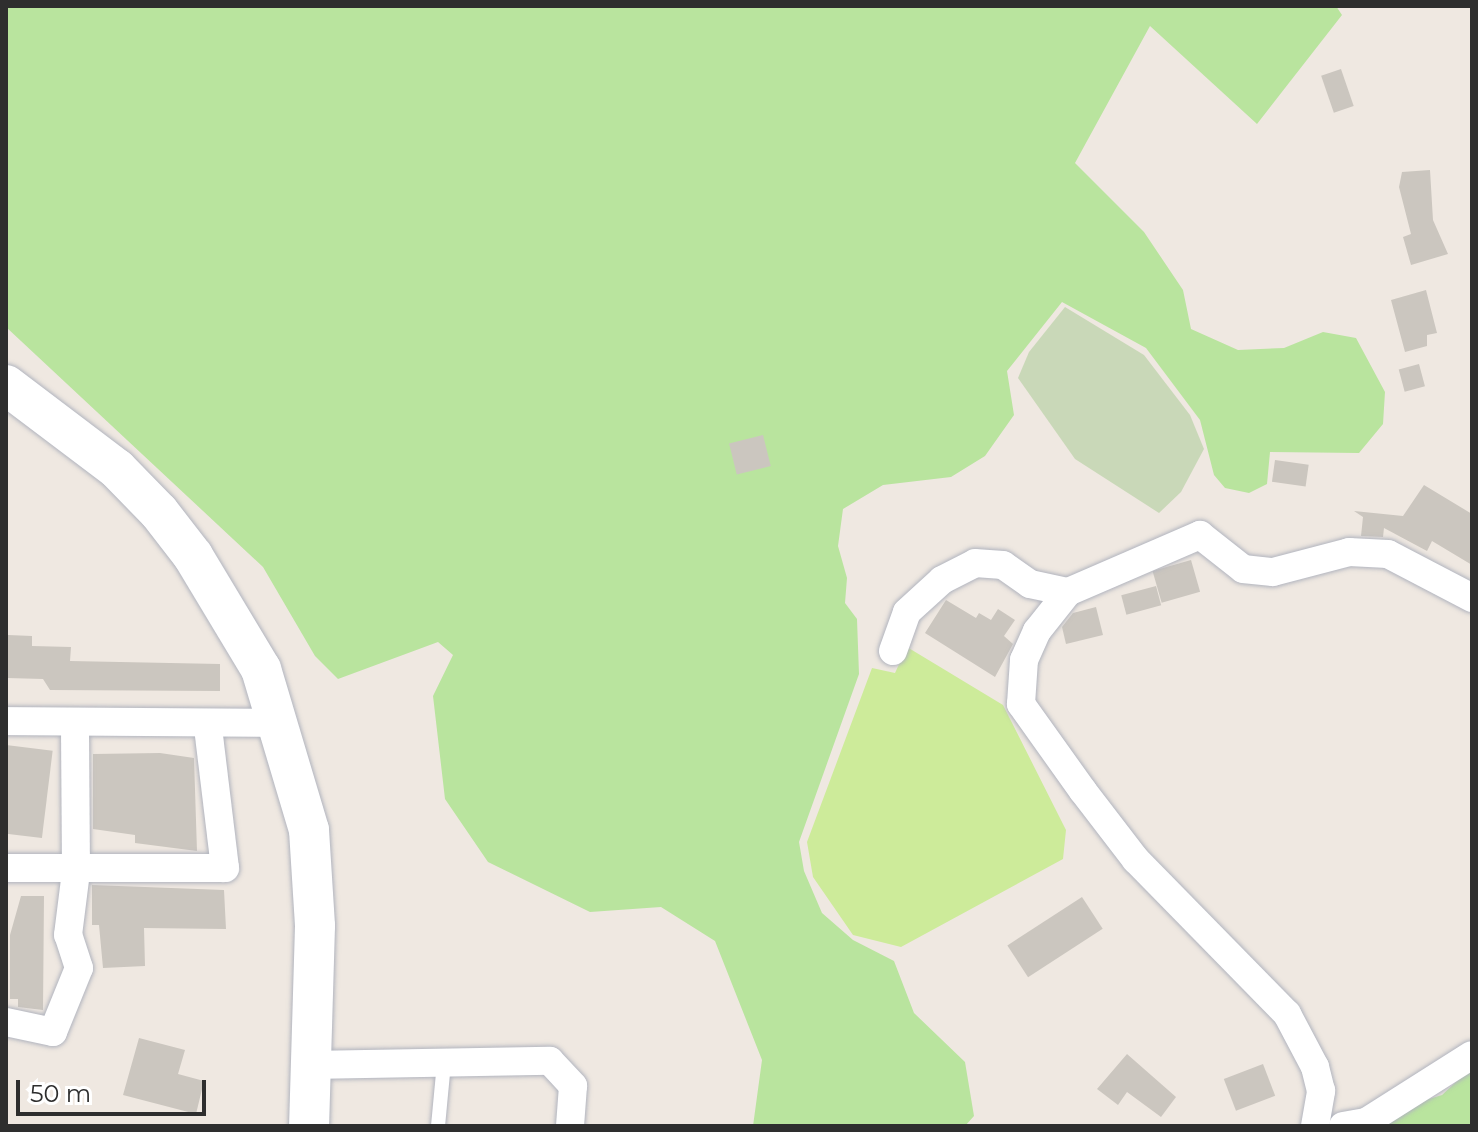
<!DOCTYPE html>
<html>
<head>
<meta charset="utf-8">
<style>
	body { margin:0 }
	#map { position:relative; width:1478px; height:1132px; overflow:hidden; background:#efe8e1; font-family:Montserrat,sans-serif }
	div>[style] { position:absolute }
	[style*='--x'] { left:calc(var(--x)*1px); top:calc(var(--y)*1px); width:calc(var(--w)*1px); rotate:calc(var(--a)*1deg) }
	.green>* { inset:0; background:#b9e49e }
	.cemetery>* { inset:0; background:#c9d8b8 }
	.pitch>* { inset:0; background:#cdeb9a }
	.building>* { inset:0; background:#cbc6bf; transform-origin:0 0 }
	.roads { filter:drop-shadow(0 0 2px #b1b4be) drop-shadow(0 0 2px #b1b4be) }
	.lane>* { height:14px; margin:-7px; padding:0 7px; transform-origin:7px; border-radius:7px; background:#fff }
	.street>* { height:28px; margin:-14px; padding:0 14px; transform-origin:14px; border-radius:14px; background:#fff }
	.secondary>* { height:40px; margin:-20px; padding:0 20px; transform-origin:20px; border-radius:20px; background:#fff }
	span { translate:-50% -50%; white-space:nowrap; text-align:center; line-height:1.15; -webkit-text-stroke:6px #fff; paint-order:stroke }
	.frame { position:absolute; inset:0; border:8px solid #2e2e2e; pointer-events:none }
	.scale { position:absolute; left:16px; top:1080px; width:190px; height:36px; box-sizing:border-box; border:4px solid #2e2e2e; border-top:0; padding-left:10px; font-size:24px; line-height:28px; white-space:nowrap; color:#2e2e2e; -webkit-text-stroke:6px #fff; paint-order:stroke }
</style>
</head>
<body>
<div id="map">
	<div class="green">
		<i style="clip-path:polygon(6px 6px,1336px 6px,1342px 15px,1257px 124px,1150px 26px,1075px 163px,1144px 232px,1183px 290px,1191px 329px,1238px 350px,1284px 348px,1323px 332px,1356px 338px,1385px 392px,1383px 424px,1359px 453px,1270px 452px,1267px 484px,1249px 493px,1225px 488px,1214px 475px,1200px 420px,1146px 348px,1062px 302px,1007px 371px,1014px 415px,985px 456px,951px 477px,883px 485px,843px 509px,838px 546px,847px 578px,845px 603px,857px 619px,859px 674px,799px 842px,804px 871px,822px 913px,853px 940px,894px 961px,914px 1013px,965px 1062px,974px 1116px,965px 1126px,753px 1126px,762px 1060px,715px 941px,661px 907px,590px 912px,488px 862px,445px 799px,433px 696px,453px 655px,438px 642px,338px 679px,315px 656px,263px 567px,6px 327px)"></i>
		<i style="clip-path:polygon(1472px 1067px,1472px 1126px,1376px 1126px,1406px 1106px,1442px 1095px)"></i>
	</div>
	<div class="cemetery">
		<i style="clip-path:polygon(1065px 307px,1144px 355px,1190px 415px,1204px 449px,1181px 492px,1159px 513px,1075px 459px,1018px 378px,1029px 352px)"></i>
	</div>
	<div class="pitch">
		<i style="clip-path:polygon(907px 647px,1003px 705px,1066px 830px,1063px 859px,901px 947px,853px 935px,813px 877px,807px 842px,872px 668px,895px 673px)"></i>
	</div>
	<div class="building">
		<i style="left:1341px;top:69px;width:39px;height:21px;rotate:71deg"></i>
		<i style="clip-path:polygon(1430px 170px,1433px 220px,1448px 254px,1411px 265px,1403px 237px,1411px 234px,1399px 187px,1402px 172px)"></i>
		<i style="clip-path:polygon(1426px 290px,1437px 333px,1427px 335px,1427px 346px,1405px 352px,1391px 300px)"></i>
		<i style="left:1419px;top:364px;width:23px;height:21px;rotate:75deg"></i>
		<i style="left:763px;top:435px;width:32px;height:35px;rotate:76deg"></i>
		<i style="left:1275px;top:460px;width:34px;height:22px;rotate:8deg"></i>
		<i style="clip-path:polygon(1424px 485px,1472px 514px,1472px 565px,1432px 541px,1427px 551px,1384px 528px,1383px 537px,1361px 536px,1363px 517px,1354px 511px,1403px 516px)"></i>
		<i style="left:1191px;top:560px;width:33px;height:40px;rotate:74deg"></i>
		<i style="left:1156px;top:586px;width:20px;height:36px;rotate:75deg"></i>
		<i style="clip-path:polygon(946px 600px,976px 618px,979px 613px,991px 620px,998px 609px,1015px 620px,1004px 636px,1013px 644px,995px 677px,925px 633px)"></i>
		<i style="clip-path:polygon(1096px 607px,1103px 635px,1066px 644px,1062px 627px,1073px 613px)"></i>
		<i style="clip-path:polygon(8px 635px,32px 636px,32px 646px,71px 647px,70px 661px,220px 664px,220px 691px,50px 690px,43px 679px,7px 678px)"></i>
		<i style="left:6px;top:745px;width:47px;height:88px;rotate:7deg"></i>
		<i style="clip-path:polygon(160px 753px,194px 758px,197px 851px,135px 843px,135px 835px,93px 829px,93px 754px)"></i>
		<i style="clip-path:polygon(92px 885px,224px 890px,226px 929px,144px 928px,145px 966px,103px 968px,99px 925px,92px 925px)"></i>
		<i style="clip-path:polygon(21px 896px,44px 896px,43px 1010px,18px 1007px,18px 999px,10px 999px,10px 935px)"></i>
		<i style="left:1082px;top:897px;width:38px;height:89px;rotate:57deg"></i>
		<i style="clip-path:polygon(139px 1038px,185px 1050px,178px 1074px,204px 1081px,196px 1114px,123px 1095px)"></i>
		<i style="clip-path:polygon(1127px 1054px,1176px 1097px,1161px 1117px,1127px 1092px,1118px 1105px,1097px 1089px)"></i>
		<i style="left:1263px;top:1064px;width:34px;height:42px;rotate:69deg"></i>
	</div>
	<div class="roads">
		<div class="lane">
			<i style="--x:438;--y:1126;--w:63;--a:-84.6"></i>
		</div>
		<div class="street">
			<i style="--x:893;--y:651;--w:41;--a:-70.3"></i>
			<i style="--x:907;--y:612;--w:47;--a:-42.4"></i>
			<i style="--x:942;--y:580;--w:37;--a:-27"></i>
			<i style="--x:975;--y:563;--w:28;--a:4"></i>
			<i style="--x:1003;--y:565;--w:33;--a:35"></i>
			<i style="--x:1030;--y:584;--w:39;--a:12"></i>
			<i style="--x:6;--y:721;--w:275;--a:0.4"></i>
			<i style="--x:6;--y:868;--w:219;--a:0"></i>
			<i style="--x:225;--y:868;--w:142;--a:-96.9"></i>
			<i style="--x:6;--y:1022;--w:48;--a:12"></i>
			<i style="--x:53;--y:1032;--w:69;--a:-67.9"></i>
			<i style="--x:79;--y:968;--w:35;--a:-108"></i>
			<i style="--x:68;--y:935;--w:64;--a:-82.8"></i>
			<i style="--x:76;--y:872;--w:148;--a:-90.4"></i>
			<i style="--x:309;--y:1065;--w:241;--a:-1"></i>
			<i style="--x:550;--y:1061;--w:34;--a:47"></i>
			<i style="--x:573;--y:1086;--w:40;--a:94.3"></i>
			<i style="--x:1315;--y:1126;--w:36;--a:-80"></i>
			<i style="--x:1321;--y:1091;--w:25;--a:-104"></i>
			<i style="--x:1315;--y:1067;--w:60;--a:-117.8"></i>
			<i style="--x:1287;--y:1014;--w:216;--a:-134.4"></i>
			<i style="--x:1136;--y:860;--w:87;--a:-127.5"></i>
			<i style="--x:1083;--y:791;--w:107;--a:-125.5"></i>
			<i style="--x:1021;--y:704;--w:44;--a:-86.1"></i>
			<i style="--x:1024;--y:660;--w:32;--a:-66"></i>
			<i style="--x:1037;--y:631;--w:50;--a:-51.5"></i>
			<i style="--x:1068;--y:592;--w:144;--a:-23.4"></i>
			<i style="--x:1200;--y:535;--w:55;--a:38.3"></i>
			<i style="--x:1243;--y:569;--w:30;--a:6"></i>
			<i style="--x:1273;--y:572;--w:79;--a:-14.7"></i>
			<i style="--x:1349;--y:552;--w:39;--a:3"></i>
			<i style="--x:1388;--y:554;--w:95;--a:27.6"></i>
			<i style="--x:1343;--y:1126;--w:23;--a:-10"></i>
			<i style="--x:1366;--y:1122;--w:125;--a:-32.3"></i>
		</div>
		<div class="secondary">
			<i style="--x:6;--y:385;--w:139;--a:37.1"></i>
			<i style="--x:117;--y:469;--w:60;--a:45.7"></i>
			<i style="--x:159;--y:512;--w:56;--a:52.3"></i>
			<i style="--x:193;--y:556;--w:132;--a:59"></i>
			<i style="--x:261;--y:669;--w:168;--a:73.4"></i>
			<i style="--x:309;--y:830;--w:96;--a:86.4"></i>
			<i style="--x:315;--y:926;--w:200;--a:91.7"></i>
		</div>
	</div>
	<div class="frame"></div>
	<div class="scale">50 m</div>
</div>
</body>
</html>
